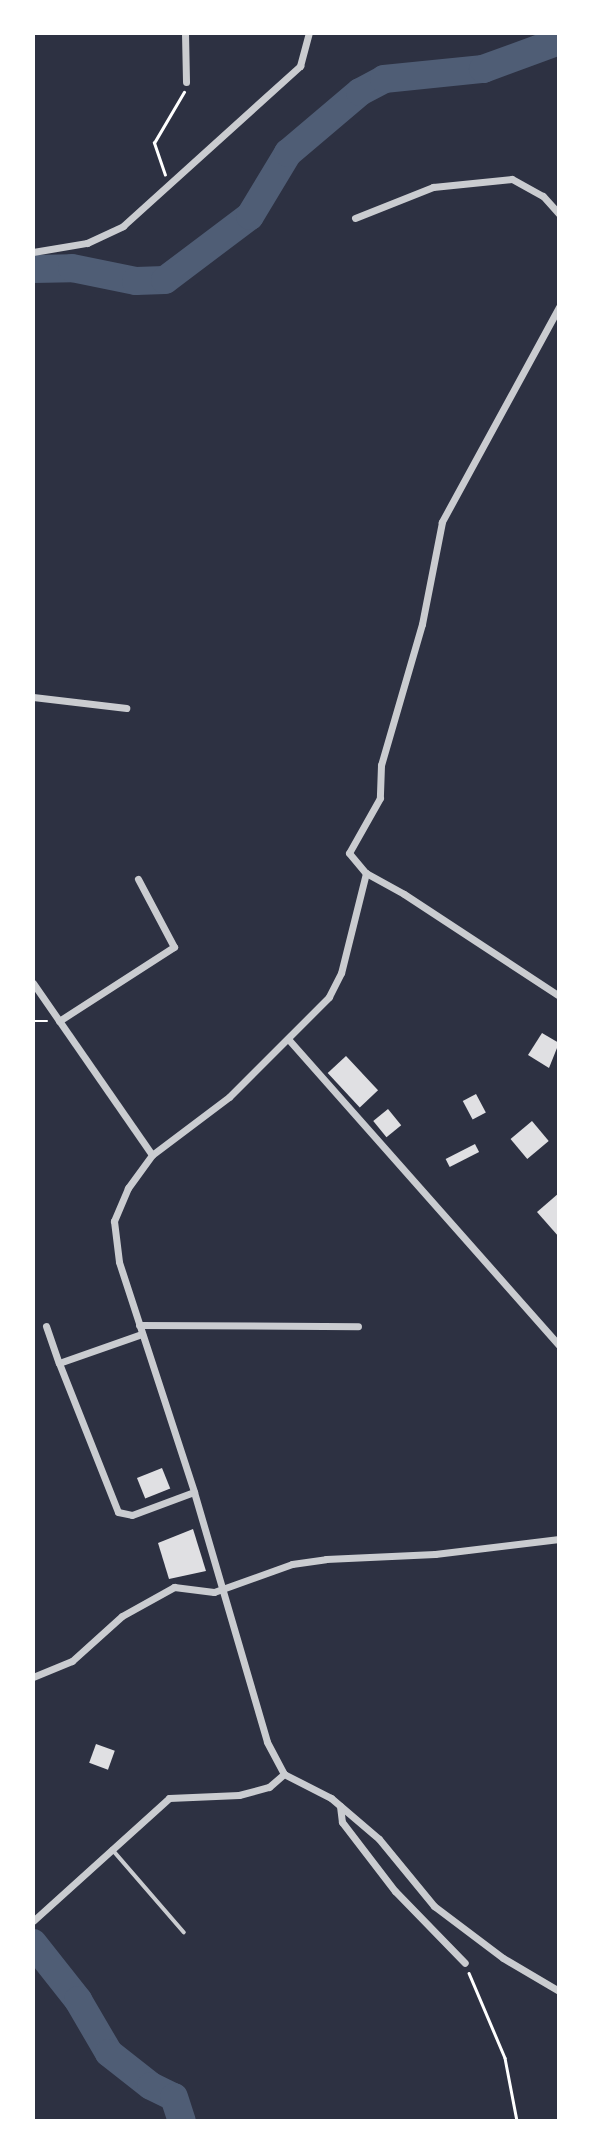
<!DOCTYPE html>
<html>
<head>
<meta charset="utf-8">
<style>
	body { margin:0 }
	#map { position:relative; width:592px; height:2154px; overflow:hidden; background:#2d3142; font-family:Lora,serif }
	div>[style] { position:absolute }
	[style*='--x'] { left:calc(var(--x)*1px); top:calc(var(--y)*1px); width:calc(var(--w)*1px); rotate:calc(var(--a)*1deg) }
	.river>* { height:28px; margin:-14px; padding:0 14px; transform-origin:14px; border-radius:14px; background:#4f5d75 }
	.building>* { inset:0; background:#e0e0e3; transform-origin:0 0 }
	.path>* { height:2.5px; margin:-1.25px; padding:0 1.25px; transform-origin:1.25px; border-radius:1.25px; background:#fff }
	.service>* { height:3.5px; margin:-1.75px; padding:0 1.75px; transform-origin:1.75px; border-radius:1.75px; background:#caccd0 }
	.minor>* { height:7px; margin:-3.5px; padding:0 3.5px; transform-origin:3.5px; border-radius:3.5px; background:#caccd0 }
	span { translate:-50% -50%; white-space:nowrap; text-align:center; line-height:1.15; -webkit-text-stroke:7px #fff; paint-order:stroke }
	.frame { position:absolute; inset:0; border:35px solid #fff; pointer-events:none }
</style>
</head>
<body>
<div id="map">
	<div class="river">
		<i style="--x:33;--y:269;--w:39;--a:-1"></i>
		<i style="--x:72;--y:268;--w:65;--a:11.5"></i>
		<i style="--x:136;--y:281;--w:29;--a:-2"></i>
		<i style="--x:165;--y:280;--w:106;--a:-37"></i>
		<i style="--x:250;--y:216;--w:74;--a:-58.9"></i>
		<i style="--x:288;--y:153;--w:94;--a:-40.3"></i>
		<i style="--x:360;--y:92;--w:27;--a:-28"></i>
		<i style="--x:384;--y:79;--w:100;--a:-5.8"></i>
		<i style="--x:483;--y:69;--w:81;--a:-20.2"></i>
		<i style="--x:33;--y:1943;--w:73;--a:51.7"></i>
		<i style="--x:78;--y:2000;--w:61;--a:59.7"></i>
		<i style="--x:109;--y:2053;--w:53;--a:38.2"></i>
		<i style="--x:151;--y:2086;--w:25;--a:26"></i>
		<i style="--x:174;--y:2097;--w:25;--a:72"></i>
	</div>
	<div class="building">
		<i style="clip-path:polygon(542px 1033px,559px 1043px,549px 1068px,528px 1055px)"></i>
		<i style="left:346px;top:1056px;width:47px;height:25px;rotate:47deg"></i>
		<i style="left:476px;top:1094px;width:21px;height:15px;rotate:62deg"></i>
		<i style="left:388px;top:1109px;width:21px;height:19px;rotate:51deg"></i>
		<i style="left:532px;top:1121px;width:26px;height:28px;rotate:50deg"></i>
		<i style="left:475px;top:1144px;width:9px;height:33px;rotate:63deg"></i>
		<i style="clip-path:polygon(559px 1193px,559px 1237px,537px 1212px)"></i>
		<i style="left:162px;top:1468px;width:22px;height:27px;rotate:68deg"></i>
		<i style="clip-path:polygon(193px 1529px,206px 1571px,169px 1579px,158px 1543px)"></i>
		<i style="left:96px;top:1744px;width:20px;height:20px;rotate:20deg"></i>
	</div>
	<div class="path">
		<i style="--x:165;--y:175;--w:34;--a:-109"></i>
		<i style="--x:154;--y:143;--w:59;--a:-59.5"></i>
		<i style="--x:33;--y:1021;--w:14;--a:0"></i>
		<i style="--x:469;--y:1973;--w:92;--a:67"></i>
		<i style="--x:505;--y:2058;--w:64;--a:79.2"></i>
	</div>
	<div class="service">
		<i style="--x:112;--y:1849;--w:110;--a:49.1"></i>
	</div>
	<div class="minor">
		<i style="--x:185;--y:33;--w:49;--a:88.8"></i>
		<i style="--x:355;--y:218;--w:84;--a:-21.7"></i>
		<i style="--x:433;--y:187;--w:79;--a:-5.8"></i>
		<i style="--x:512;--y:179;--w:35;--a:29"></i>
		<i style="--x:543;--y:196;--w:24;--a:48"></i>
		<i style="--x:33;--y:252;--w:55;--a:-9.5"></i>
		<i style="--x:87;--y:243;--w:40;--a:-25"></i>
		<i style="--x:123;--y:226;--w:239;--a:-42.1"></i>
		<i style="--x:300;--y:66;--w:34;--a:-75"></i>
		<i style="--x:559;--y:307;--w:245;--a:118.6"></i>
		<i style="--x:442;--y:522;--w:104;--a:101.1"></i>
		<i style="--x:422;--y:624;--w:147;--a:106.2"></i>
		<i style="--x:381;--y:765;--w:33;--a:92"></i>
		<i style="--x:380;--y:798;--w:63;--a:119.4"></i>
		<i style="--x:349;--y:853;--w:26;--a:50"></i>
		<i style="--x:366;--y:873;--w:43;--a:28.9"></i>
		<i style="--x:404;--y:894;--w:186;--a:33.3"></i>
		<i style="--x:33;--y:697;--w:94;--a:6.7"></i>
		<i style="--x:366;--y:873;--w:103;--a:104"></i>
		<i style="--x:341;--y:973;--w:27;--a:117"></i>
		<i style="--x:329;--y:997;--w:141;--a:135"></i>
		<i style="--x:229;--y:1097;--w:96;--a:143"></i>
		<i style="--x:152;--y:1155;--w:41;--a:126"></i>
		<i style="--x:128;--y:1188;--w:36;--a:113"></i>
		<i style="--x:114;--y:1221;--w:41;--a:83"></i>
		<i style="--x:119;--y:1262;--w:242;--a:71.9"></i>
		<i style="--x:194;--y:1492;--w:260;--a:73.7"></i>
		<i style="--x:267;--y:1742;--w:36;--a:62"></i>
		<i style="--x:284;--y:1774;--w:53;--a:27.1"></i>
		<i style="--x:331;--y:1798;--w:63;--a:40.5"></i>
		<i style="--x:379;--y:1839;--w:87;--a:50.6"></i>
		<i style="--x:434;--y:1906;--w:86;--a:37"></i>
		<i style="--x:503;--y:1958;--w:65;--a:30.5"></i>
		<i style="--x:33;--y:983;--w:209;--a:55.3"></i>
		<i style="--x:59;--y:1021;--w:137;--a:-32.8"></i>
		<i style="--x:174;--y:947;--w:77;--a:-117.9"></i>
		<i style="--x:289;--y:1040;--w:407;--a:48.5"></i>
		<i style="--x:139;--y:1325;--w:219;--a:0.3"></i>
		<i style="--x:46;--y:1326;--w:39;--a:71"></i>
		<i style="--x:59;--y:1363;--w:88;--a:-19.3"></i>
		<i style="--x:59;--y:1363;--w:160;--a:68.4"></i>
		<i style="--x:118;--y:1512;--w:14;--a:12"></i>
		<i style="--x:132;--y:1515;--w:66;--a:-20.4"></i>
		<i style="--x:33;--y:1677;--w:42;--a:-22.3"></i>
		<i style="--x:72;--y:1661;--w:67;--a:-42"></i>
		<i style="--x:122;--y:1616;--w:60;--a:-29.1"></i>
		<i style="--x:174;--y:1587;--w:40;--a:7.1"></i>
		<i style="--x:214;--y:1592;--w:83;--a:-19.7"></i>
		<i style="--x:292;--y:1564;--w:34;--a:-8"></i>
		<i style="--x:326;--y:1559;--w:109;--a:-2.6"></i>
		<i style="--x:435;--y:1554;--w:125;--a:-6.9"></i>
		<i style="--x:340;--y:1806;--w:16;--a:83"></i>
		<i style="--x:342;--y:1822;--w:87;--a:52.5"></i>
		<i style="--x:395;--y:1891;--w:100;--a:45.8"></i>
		<i style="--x:33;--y:1921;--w:183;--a:-42.1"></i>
		<i style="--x:169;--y:1798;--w:70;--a:-2.5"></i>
		<i style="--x:239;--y:1795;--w:31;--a:-15"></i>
		<i style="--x:269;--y:1787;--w:20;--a:-41"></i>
	</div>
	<div class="frame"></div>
</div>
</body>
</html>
